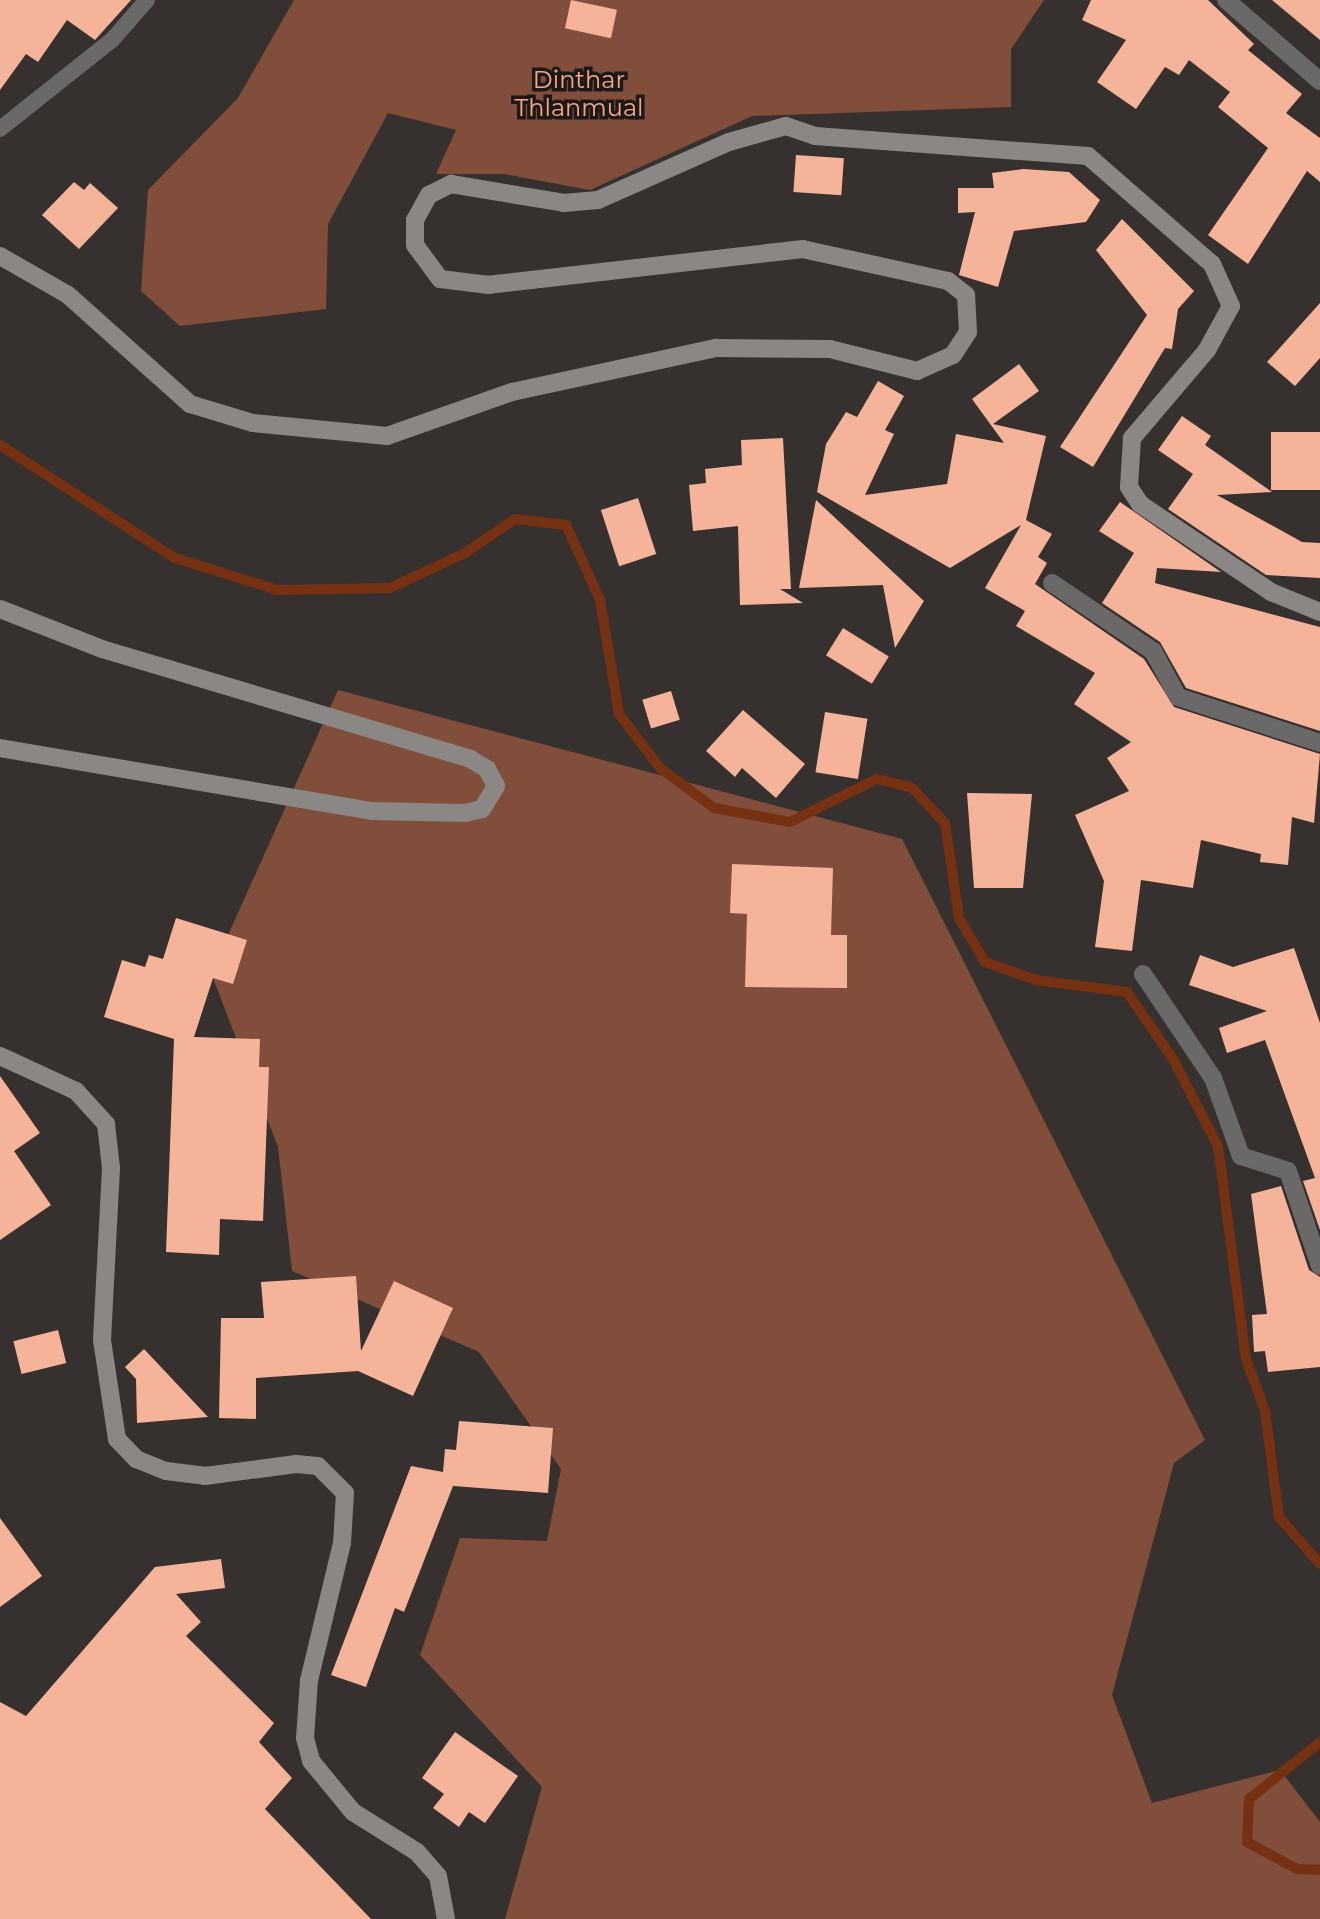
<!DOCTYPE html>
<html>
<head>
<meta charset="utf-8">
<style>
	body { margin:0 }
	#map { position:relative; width:1320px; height:1919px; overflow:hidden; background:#36312f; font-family:Montserrat,sans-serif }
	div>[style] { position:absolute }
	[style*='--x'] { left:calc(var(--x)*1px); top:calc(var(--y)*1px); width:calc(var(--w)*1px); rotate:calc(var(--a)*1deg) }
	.green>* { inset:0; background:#804e3a }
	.stream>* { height:10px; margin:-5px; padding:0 5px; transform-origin:5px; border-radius:5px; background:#763112 }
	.building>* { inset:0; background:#f5b49a; transform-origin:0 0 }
	.lane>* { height:16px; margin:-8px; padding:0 8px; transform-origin:8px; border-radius:8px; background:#6b6968 }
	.street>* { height:18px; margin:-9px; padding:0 9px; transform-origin:9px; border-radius:9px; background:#6b6968 }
	.secondary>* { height:18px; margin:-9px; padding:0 9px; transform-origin:9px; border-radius:9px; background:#8b8785 }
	span { translate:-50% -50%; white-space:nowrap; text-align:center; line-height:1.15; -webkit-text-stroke:7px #1c1a19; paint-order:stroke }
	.park-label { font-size:24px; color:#faa786 }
</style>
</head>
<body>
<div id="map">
	<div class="green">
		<i style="clip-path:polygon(294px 0,1044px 0,1011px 49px,1011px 107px,752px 116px,590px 190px,504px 174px,436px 174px,456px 130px,388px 113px,328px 224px,326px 309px,180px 326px,141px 291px,148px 190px,238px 98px)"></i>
		<i style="clip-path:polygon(338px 690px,902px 839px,1205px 1440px,1174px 1463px,1112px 1695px,1152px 1803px,1280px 1770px,1320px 1822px,1320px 1919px,505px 1919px,542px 1787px,420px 1655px,460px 1538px,547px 1541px,561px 1469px,479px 1352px,292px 1271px,278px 1147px,211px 973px)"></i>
	</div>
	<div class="stream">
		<i style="--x:0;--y:445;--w:208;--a:32.9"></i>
		<i style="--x:175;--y:558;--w:108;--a:17.3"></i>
		<i style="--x:278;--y:590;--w:112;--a:-1"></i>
		<i style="--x:390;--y:588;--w:83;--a:-25"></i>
		<i style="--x:465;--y:553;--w:60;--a:-34.2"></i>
		<i style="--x:515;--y:519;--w:51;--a:6.7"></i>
		<i style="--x:566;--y:525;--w:82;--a:65.6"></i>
		<i style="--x:600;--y:600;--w:116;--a:80.5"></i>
		<i style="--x:619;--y:714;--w:68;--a:52.8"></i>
		<i style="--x:660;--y:768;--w:67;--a:36.5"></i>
		<i style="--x:714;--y:808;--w:77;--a:10.4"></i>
		<i style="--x:790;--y:822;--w:97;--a:-26.3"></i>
		<i style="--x:877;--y:779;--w:36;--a:14"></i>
		<i style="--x:912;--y:788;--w:48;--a:46.7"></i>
		<i style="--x:945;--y:823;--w:96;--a:81.6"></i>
		<i style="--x:959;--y:918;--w:51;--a:59.4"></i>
		<i style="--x:985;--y:962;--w:54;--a:19.4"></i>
		<i style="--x:1036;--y:980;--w:92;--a:7.5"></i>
		<i style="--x:1127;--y:992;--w:81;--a:55.5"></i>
		<i style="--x:1173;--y:1059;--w:98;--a:62.7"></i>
		<i style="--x:1218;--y:1146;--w:215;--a:82.5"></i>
		<i style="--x:1246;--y:1359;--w:55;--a:69.9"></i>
		<i style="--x:1265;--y:1411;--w:107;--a:82.5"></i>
		<i style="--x:1279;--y:1517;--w:62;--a:48.9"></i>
		<i style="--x:1320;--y:1742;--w:91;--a:141.2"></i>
		<i style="--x:1249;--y:1799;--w:43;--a:92.7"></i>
		<i style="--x:1247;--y:1842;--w:57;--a:28.4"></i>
		<i style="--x:1297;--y:1869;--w:23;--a:2"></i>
	</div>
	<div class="building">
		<i style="clip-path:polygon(0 0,131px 0,95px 40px,67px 20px,38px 62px,26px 54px,0 90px)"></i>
		<i style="left:571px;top:0;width:47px;height:29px;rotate:12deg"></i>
		<i style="clip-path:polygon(1091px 0,1208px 0,1254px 44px,1248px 50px,1302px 94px,1286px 113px,1320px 138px,1320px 182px,1307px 171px,1248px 264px,1208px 235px,1268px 148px,1218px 107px,1230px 92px,1189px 60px,1179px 75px,1165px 67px,1136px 109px,1097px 82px,1126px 40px,1082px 20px)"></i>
		<i style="clip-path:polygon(1272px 0,1320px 0,1320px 40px)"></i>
		<i style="left:796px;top:155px;width:48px;height:37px;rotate:4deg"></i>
		<i style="clip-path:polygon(1023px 169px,1069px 172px,1100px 200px,1086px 222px,1014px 231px,998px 287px,959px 275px,975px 212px,958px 213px,958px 188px,994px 188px,992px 173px)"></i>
		<i style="clip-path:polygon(74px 182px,84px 190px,90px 183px,118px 208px,79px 249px,42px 215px)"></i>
		<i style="clip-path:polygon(1122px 219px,1194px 291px,1178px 309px,1172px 349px,1165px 348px,1093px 467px,1060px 447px,1147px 315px,1096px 250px)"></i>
		<i style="clip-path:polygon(1320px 303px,1320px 358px,1295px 386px,1267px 362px)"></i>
		<i style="clip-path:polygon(1019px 364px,1039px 391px,993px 424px,1046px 436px,1026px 520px,1052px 534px,1038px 557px,1047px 563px,1035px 584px,1144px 659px,1174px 707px,1320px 754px,1314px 823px,1292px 817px,1288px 865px,1260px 862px,1261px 854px,1201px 840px,1193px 888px,1141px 880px,1132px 951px,1095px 947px,1104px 881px,1075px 815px,1129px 791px,1107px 758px,1131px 742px,1074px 704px,1095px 673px,1016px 626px,1025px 611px,985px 588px,1021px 525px,950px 568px,817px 492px,826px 444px,846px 412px,857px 417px,878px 381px,904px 396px,885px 430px,894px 434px,865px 495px,947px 484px,956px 434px,1004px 443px,972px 399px)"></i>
		<i style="clip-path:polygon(1182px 416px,1211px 436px,1205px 445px,1272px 492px,1217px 495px,1302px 542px,1320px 543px,1320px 578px,1266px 575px,1168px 509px,1193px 474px,1158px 450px)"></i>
		<i style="left:1320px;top:432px;width:58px;height:49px;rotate:90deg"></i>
		<i style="clip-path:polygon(783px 438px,791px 589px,780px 589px,803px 603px,740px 605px,738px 526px,693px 531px,689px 485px,706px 483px,705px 469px,742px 465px,741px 440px)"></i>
		<i style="left:638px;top:498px;width:59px;height:39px;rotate:72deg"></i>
		<i style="clip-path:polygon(816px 500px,924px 601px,895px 648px,883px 585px,799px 588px)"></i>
		<i style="clip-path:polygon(1120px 502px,1221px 572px,1157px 568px,1155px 583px,1320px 627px,1320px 731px,1186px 688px,1160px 642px,1102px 603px,1134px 553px,1099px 531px)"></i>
		<i style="left:843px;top:628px;width:54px;height:32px;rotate:32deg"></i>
		<i style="left:671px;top:691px;width:30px;height:30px;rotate:73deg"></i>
		<i style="clip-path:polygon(743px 710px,805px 764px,776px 798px,742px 768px,735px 777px,706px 751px)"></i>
		<i style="left:825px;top:712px;width:43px;height:61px;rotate:9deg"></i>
		<i style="clip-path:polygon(967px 793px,1032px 794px,1023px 888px,974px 888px)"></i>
		<i style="clip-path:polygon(732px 864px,833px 868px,831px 935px,847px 935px,847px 988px,745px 987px,747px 914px,730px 913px)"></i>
		<i style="clip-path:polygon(176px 918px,247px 940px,233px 984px,213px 978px,194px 1037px,260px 1039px,259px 1067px,269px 1067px,263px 1221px,220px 1219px,219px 1255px,166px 1252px,174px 1039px,104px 1017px,122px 960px,145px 967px,149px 955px,163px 959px)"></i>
		<i style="clip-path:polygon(1294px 948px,1320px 1023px,1320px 1230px,1303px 1181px,1315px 1178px,1265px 1040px,1227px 1053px,1219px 1028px,1267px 1011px,1189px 985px,1200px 955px,1233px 967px)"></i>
		<i style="clip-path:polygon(0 1076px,40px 1133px,14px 1151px,51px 1205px,0 1240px)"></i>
		<i style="clip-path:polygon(1281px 1186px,1309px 1270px,1320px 1277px,1320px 1367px,1268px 1372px,1265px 1351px,1254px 1352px,1252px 1315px,1267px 1314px,1251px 1194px)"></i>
		<i style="clip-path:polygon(356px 1276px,361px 1351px,394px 1281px,453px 1308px,413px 1396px,358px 1371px,256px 1378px,256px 1419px,219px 1418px,221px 1318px,264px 1318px,261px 1282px)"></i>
		<i style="left:58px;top:1330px;width:34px;height:46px;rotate:76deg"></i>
		<i style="clip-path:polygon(144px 1349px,208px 1417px,137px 1423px,136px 1379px,125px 1367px)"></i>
		<i style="clip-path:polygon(459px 1421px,553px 1428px,548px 1493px,453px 1486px,404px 1612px,395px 1608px,366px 1687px,331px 1675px,411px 1466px,443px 1472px,445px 1449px,456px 1450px)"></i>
		<i style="clip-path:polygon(0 1518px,42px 1576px,0 1607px)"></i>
		<i style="clip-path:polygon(221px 1559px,225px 1588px,176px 1594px,201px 1622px,186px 1636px,274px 1723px,259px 1742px,292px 1778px,265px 1809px,371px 1919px,0 1919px,0 1702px,26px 1716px,155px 1567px)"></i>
		<i style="clip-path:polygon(455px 1732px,518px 1776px,485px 1823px,469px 1812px,459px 1827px,433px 1808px,444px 1794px,422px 1778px)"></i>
	</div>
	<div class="lane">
		<i style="--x:0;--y:129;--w:143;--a:-38.5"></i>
		<i style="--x:112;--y:40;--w:53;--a:-48.8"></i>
	</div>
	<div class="street">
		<i style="--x:1226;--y:0;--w:124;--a:40.8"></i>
		<i style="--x:1052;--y:583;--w:122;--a:34"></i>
		<i style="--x:1153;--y:651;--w:52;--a:61.5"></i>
		<i style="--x:1178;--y:697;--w:149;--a:17.9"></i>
		<i style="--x:1143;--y:974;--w:125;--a:56.1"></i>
		<i style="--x:1213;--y:1078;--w:83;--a:70.3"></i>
		<i style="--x:1241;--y:1156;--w:49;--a:17.7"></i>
		<i style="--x:1288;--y:1171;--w:100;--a:71.4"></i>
	</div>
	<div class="secondary">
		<i style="--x:0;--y:256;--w:78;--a:29.8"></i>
		<i style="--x:68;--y:295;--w:164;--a:41.8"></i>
		<i style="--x:190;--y:404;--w:66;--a:16.8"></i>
		<i style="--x:253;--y:423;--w:135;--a:5.5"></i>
		<i style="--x:387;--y:436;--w:133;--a:-19.4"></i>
		<i style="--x:512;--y:392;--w:209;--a:-12.2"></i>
		<i style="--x:716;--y:348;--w:114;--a:0.5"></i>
		<i style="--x:830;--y:349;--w:90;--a:14.2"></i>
		<i style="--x:917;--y:371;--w:39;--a:-24"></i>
		<i style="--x:953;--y:355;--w:27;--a:-57"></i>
		<i style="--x:968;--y:332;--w:37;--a:-93"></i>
		<i style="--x:966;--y:295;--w:23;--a:-142"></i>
		<i style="--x:948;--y:281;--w:148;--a:-167.6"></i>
		<i style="--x:803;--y:249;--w:316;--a:173.5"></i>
		<i style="--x:489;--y:285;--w:49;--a:-173"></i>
		<i style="--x:440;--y:279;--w:42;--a:-126.3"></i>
		<i style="--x:415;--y:245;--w:25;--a:-90"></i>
		<i style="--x:415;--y:220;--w:29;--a:-61"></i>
		<i style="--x:429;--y:195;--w:25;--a:-27"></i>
		<i style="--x:451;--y:184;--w:115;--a:9.5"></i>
		<i style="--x:564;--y:203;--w:34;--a:-5"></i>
		<i style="--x:598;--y:200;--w:143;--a:-23.9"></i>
		<i style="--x:729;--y:142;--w:59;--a:-15.7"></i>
		<i style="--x:786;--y:126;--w:31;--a:19"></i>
		<i style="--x:815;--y:136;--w:274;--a:4.2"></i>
		<i style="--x:1088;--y:156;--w:164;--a:41.1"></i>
		<i style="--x:1212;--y:264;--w:46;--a:65.7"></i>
		<i style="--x:1231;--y:306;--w:50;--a:118.6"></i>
		<i style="--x:1207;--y:350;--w:116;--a:130.4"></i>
		<i style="--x:1132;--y:438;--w:49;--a:93.5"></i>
		<i style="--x:1129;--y:487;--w:20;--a:57"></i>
		<i style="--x:1140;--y:504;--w:158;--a:33.9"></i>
		<i style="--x:1271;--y:592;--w:53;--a:22.2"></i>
		<i style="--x:0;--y:609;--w:110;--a:21.4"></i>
		<i style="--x:102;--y:649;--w:384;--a:16.6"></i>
		<i style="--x:470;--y:759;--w:20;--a:30"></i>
		<i style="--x:487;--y:769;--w:19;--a:62"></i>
		<i style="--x:496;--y:786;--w:27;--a:121"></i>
		<i style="--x:482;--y:809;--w:17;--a:167"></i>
		<i style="--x:465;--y:813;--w:93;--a:-178.8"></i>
		<i style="--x:372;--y:811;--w:377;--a:-170.4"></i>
		<i style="--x:0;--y:1056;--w:84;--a:24.7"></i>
		<i style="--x:76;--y:1091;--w:45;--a:47.7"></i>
		<i style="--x:106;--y:1124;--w:44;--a:83.5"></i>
		<i style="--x:111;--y:1168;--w:172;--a:93"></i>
		<i style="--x:102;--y:1340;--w:100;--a:81.4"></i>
		<i style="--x:117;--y:1439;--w:28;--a:46"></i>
		<i style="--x:136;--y:1459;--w:32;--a:22"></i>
		<i style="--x:166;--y:1471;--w:39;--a:7"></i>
		<i style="--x:205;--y:1476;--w:92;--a:-7.5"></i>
		<i style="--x:296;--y:1464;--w:22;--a:5"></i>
		<i style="--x:318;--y:1466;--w:38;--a:45"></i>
		<i style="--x:345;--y:1493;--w:50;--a:93.4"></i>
		<i style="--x:342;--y:1543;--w:141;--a:103.5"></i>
		<i style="--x:309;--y:1680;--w:58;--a:93.9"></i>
		<i style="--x:305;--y:1738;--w:24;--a:75"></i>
		<i style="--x:311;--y:1761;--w:66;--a:50.5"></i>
		<i style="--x:353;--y:1812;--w:75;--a:32"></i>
		<i style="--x:417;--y:1852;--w:32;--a:49"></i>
		<i style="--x:438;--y:1876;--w:44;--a:79.5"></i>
	</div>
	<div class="park-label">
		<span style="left:579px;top:94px">Dinthar<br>Thlanmual</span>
	</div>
</div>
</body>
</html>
